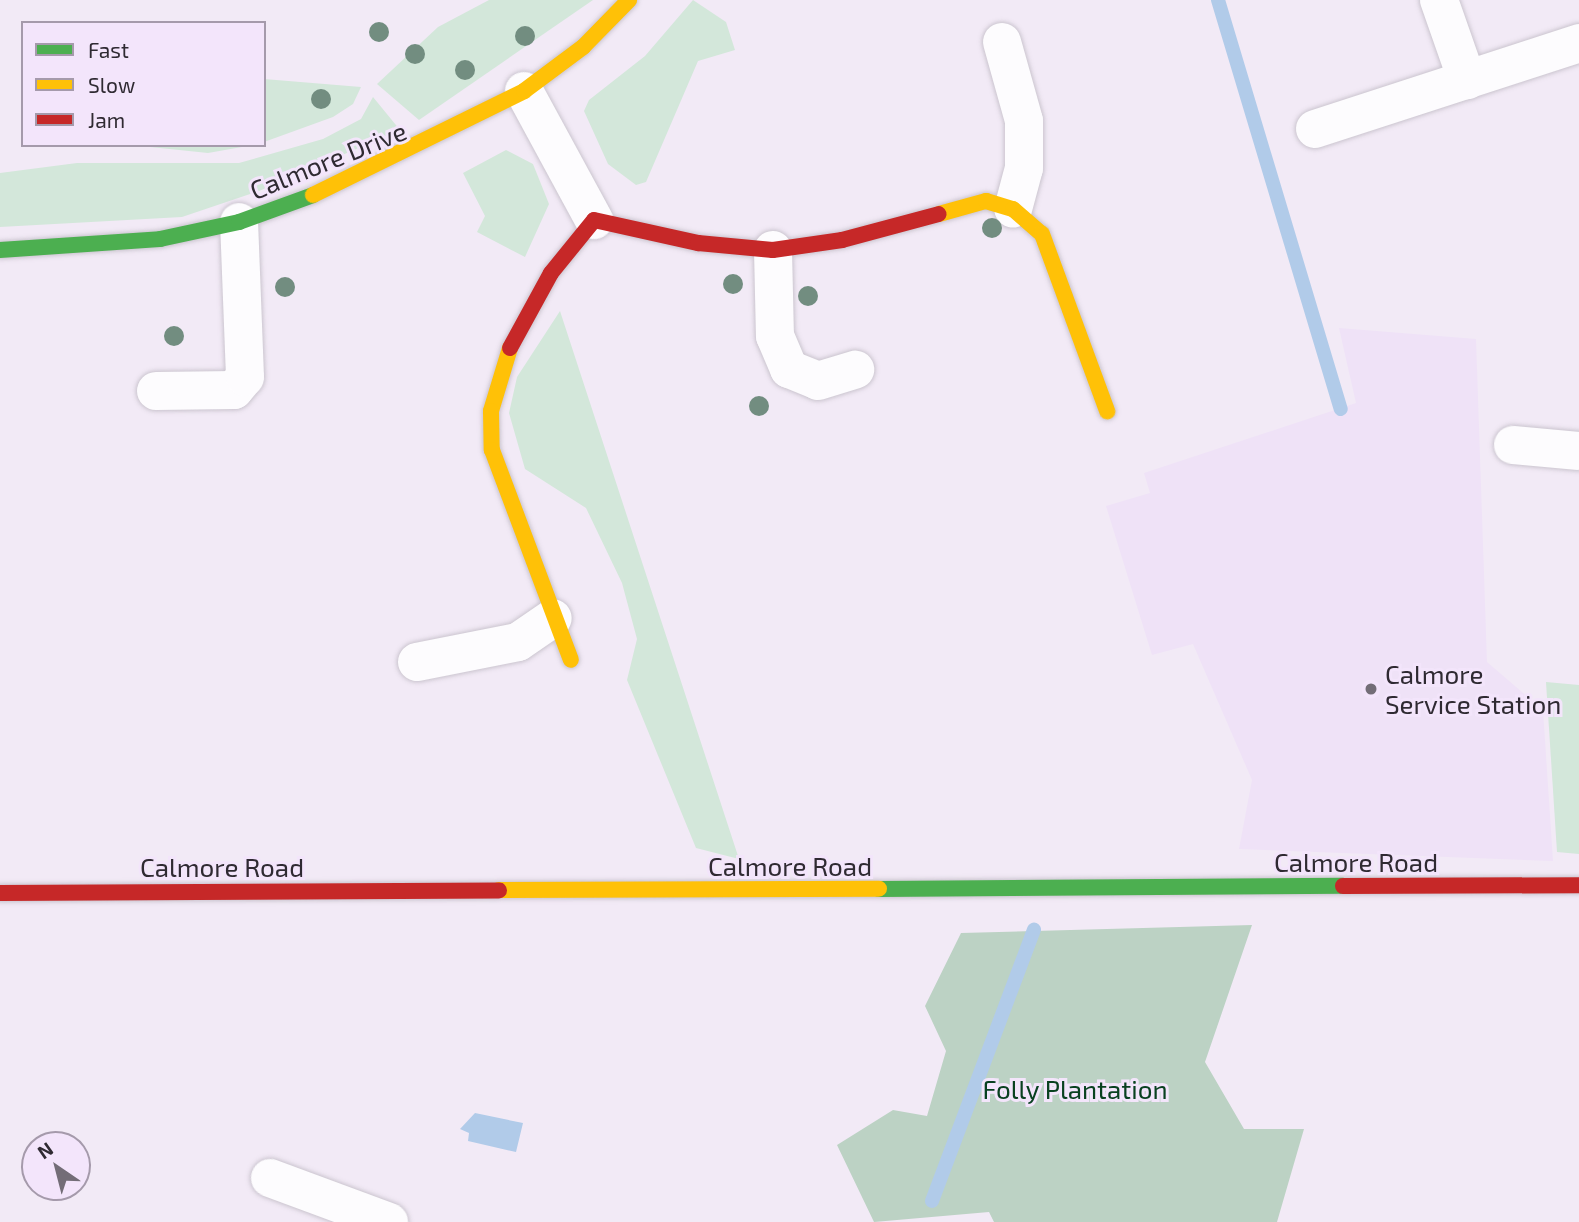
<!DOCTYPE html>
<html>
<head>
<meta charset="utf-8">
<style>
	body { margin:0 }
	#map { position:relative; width:1579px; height:1222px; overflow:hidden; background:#f2eaf6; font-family:"Exo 2",sans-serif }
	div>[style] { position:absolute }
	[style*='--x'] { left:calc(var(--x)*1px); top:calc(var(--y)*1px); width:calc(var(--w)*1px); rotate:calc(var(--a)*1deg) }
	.built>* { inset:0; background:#efe2f7 }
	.green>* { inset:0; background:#d3e7da }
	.forest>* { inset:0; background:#bcd2c4 }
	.water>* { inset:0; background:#b1cbe9 }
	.stream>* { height:14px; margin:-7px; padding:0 7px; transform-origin:7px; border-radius:7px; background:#b1cbe9 }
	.roads { filter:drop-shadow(0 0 2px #cbc5cf) drop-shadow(0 0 2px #cbc5cf) }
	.street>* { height:38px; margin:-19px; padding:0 19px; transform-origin:19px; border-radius:19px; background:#fdfcfe }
	.fast>* { height:16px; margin:-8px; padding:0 8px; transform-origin:8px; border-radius:8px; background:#4caf50 }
	.slow>* { height:16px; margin:-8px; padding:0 8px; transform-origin:8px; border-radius:8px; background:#ffc107 }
	.jam>* { height:16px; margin:-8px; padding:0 8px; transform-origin:8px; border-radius:8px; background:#c62828 }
	.trees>* { width:20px; height:20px; margin:-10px; border-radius:50%; background:#728d80 }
	.dots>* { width:19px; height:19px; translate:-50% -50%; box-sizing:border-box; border:4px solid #f3e5fb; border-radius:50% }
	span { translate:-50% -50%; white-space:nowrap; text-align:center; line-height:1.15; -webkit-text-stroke:6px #f3e5fb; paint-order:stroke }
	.street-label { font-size:26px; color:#2f2a32 }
	.poi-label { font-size:26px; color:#2f2a32 }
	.left { translate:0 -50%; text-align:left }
	.park-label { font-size:26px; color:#094120 }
	.legend { position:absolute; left:21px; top:21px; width:245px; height:126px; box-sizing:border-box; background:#f3e5fb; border:2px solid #a59aab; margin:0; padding:9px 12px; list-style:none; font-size:21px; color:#2f2a32 }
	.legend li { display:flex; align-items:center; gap:14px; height:35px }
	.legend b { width:35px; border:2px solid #a59aab }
	.north { position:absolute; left:21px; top:1131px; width:70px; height:70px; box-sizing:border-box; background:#f3e5fb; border:2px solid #a59aab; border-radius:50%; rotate:325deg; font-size:19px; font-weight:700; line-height:28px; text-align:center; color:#2f2a32 }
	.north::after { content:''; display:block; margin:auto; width:24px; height:32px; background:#736d77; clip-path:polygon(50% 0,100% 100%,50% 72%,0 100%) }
</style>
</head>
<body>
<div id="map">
	<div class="built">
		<i style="clip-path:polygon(1339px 328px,1476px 339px,1487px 662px,1543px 710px,1553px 861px,1239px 849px,1252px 780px,1193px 644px,1152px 655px,1106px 506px,1150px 493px,1144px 473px,1356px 403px)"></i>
	</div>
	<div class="green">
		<i style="clip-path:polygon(489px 0,593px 0,419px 120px,377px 84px,438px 27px)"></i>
		<i style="clip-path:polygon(693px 0,726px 22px,735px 50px,698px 61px,646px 182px,636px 185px,608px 164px,584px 111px,589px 100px,645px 56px)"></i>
		<i style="clip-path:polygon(264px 79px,361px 87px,353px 104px,333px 117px,264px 142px)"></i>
		<i style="clip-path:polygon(373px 97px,400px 130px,259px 191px,182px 217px,0 227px,0 173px,77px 163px,239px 163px,323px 139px,361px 119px)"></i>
		<i style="clip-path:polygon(131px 145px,253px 145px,208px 153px)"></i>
		<i style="clip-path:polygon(506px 150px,533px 164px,549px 204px,525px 257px,477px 232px,485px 216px,463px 173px)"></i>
		<i style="clip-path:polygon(560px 311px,739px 859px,696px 848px,627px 680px,637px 639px,622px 583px,586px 508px,525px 469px,509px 413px,517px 377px)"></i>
		<i style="clip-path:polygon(1546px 682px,1579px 685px,1579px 854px,1557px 852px)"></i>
	</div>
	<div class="forest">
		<i style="clip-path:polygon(1252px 925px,1205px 1062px,1244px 1129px,1304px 1129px,1277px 1222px,994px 1222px,989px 1212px,874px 1222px,837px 1145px,893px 1110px,927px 1116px,946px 1051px,925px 1006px,961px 933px)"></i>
	</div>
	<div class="water">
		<i style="clip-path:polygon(475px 1113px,523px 1123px,516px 1152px,468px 1141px,469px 1133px,460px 1129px)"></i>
	</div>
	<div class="stream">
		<i style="--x:1218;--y:0;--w:427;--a:73.3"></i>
		<i style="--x:932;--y:1201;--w:290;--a:-69.4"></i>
	</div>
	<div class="roads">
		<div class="street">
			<i style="--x:1439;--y:0;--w:85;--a:70.7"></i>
			<i style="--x:1002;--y:42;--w:82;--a:74.4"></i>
			<i style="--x:1024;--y:121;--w:47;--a:90"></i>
			<i style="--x:1024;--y:168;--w:42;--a:105"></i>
			<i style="--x:524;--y:91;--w:147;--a:61.5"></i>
			<i style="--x:1315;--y:129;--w:278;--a:-18"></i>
			<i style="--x:773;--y:250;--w:86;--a:88.7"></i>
			<i style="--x:775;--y:336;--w:36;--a:67"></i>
			<i style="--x:789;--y:369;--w:31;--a:22"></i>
			<i style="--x:818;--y:381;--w:39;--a:-17"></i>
			<i style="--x:156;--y:391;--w:78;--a:-0.7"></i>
			<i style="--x:234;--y:390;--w:17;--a:-50"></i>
			<i style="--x:245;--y:377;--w:155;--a:-92.2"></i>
			<i style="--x:1513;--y:445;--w:66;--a:5.2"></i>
			<i style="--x:417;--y:662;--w:103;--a:-11.2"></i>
			<i style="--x:518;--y:642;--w:42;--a:-34.4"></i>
			<i style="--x:270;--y:1178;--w:127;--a:20.3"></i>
		</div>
		<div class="fast">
			<i style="--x:0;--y:250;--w:160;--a:-3.9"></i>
			<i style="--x:160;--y:239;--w:81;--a:-12.1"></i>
			<i style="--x:239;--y:222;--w:79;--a:-20"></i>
			<i style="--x:879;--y:889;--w:464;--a:-0.4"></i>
		</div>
		<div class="slow">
			<i style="--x:313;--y:195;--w:235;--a:-26.2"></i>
			<i style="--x:524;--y:91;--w:74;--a:-36.7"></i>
			<i style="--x:583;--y:47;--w:66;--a:-45.6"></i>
			<i style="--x:939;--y:214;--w:49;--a:-15.5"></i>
			<i style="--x:986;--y:201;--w:28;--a:17"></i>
			<i style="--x:1013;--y:209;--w:38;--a:41"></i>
			<i style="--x:1042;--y:234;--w:189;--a:69.8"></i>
			<i style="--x:510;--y:348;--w:66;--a:106.8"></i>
			<i style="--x:491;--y:411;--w:39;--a:89"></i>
			<i style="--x:492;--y:450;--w:224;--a:69.4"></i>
			<i style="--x:499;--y:890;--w:380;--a:-0.2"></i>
		</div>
		<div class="jam">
			<i style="--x:510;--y:348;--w:85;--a:-61.3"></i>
			<i style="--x:551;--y:273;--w:68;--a:-50.9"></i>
			<i style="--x:594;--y:220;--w:107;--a:12.5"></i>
			<i style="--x:698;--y:243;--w:75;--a:5.3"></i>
			<i style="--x:773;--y:250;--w:70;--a:-8.2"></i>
			<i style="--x:842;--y:240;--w:100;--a:-15"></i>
			<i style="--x:1343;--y:886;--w:236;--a:-0.2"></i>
			<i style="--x:0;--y:893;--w:499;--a:-0.3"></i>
		</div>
	</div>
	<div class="trees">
		<i style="left:379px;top:32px"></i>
		<i style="left:525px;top:36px"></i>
		<i style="left:415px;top:54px"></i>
		<i style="left:465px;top:70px"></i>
		<i style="left:321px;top:99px"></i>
		<i style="left:992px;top:228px"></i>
		<i style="left:733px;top:284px"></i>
		<i style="left:285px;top:287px"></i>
		<i style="left:808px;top:296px"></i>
		<i style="left:174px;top:336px"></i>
		<i style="left:759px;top:406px"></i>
	</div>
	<div class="dots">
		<i style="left:1371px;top:689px;background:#736d77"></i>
	</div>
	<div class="street-label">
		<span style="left:328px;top:160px;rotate:-22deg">Calmore Drive</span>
		<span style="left:1356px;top:862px">Calmore Road</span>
		<span style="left:790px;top:866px">Calmore Road</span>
		<span style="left:222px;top:867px">Calmore Road</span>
	</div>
	<div class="poi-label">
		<span class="left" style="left:1385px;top:689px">Calmore<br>Service Station</span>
	</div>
	<div class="park-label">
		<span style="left:1075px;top:1089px">Folly Plantation</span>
	</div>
	<ul class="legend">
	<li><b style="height:9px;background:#4caf50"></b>Fast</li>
	<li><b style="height:9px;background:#ffc107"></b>Slow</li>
	<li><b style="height:9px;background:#c62828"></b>Jam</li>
	</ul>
	<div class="north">N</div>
</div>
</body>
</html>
